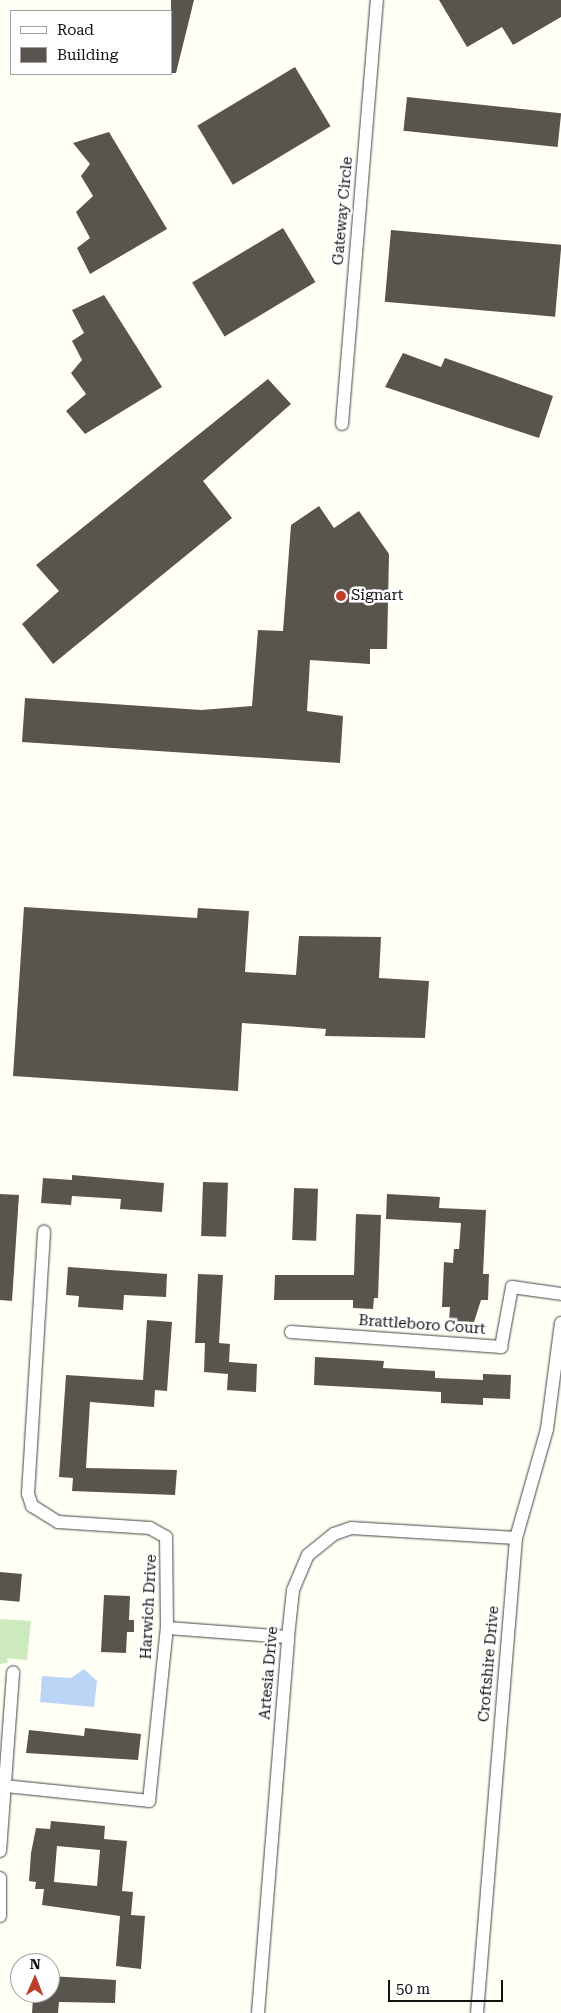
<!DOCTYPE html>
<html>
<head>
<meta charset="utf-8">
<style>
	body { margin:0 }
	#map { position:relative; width:561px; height:2013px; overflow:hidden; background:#fffff5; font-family:"Roboto Serif",serif }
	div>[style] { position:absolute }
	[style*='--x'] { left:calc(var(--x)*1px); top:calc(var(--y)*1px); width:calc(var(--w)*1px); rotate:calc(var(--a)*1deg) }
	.green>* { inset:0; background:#cdeabe }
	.water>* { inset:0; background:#bad5f5 }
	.building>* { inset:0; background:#59544d; transform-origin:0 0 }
	.roads { filter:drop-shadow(0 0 1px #444) drop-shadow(0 0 1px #444) }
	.minor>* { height:12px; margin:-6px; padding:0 6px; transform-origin:6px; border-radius:6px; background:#fff }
	.dots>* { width:14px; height:14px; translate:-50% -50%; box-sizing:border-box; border:2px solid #fff; border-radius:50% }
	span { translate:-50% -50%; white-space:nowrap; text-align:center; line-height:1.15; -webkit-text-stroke:5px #fff; paint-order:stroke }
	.street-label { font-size:15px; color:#111 }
	.poi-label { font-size:15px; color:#111 }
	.left { translate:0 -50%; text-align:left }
	.legend { position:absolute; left:10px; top:10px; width:162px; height:65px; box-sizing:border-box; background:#fff; border:1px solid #a0a0a0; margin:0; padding:6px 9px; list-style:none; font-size:15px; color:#111 }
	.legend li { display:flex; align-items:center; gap:10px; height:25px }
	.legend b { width:25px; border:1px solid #a0a0a0 }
	.north { position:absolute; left:10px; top:1953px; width:50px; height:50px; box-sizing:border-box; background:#fff; border:1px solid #a0a0a0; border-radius:50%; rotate:1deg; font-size:14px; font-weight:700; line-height:20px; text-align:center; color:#111 }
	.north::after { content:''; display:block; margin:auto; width:18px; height:22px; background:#bf3d2a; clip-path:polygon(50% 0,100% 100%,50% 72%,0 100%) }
	.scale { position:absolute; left:388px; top:1980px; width:115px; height:22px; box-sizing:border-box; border:2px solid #111; border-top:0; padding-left:6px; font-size:15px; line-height:18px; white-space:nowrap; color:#111; -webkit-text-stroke:4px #fff; paint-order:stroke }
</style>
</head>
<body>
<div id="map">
	<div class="green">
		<i style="clip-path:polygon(0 1619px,31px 1621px,27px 1660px,7px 1658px,8px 1663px,0 1664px)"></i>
	</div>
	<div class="water">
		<i style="clip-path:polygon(84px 1669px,97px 1681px,94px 1707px,40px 1702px,42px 1676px,71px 1678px)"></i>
	</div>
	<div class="building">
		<i style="clip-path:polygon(171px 0,194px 0,176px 73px,171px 73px)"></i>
		<i style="clip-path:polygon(439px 0,561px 0,561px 17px,513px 45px,502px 27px,467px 47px)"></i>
		<i style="left:295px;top:67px;width:69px;height:114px;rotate:59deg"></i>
		<i style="left:407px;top:97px;width:155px;height:34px;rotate:6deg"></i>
		<i style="clip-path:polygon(109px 132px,167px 229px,90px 274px,77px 248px,90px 238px,76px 212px,93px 196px,81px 176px,90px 164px,73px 143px)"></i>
		<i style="left:283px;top:228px;width:63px;height:106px;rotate:59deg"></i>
		<i style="left:391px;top:230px;width:171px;height:72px;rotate:5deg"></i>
		<i style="clip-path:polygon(104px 295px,162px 387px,85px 434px,66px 411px,86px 394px,71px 373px,82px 360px,72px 341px,84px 333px,72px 310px)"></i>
		<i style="clip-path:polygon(403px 353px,441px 367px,445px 358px,553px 396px,539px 438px,385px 387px)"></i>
		<i style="clip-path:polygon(268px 379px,291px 404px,203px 481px,232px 518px,53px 664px,22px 624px,59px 591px,36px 565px)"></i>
		<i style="clip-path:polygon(319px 506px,334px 528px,359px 511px,389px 554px,387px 649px,370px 649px,370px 664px,310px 660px,307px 711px,343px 716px,340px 763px,22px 742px,25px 698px,201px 710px,252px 706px,258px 630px,283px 631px,291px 525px)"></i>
		<i style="clip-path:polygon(24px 907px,197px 918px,198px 908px,249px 911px,245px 972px,296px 975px,299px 936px,381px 937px,379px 978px,429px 981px,425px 1038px,325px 1036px,326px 1029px,242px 1023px,238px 1091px,13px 1076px)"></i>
		<i style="clip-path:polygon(72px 1175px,164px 1183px,162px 1212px,120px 1209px,121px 1199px,72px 1196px,71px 1205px,41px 1203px,43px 1178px,72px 1180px)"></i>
		<i style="left:203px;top:1182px;width:25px;height:54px;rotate:2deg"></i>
		<i style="left:294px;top:1188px;width:24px;height:52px;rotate:2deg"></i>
		<i style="clip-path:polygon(0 1194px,19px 1195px,12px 1301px,0 1300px)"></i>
		<i style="clip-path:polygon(387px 1194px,440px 1197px,439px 1208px,486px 1210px,483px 1274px,489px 1274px,488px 1300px,481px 1300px,474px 1322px,449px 1321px,450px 1307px,442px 1307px,444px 1262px,453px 1263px,454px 1249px,459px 1249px,461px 1223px,386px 1219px)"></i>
		<i style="clip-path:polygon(356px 1214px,381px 1215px,378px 1298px,374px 1298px,373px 1309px,353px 1308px,353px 1300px,274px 1300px,275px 1275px,354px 1275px)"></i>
		<i style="clip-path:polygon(68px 1267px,167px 1274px,166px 1297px,124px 1295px,123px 1310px,78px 1307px,79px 1296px,66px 1295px)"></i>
		<i style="clip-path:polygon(198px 1274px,223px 1275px,219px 1343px,230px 1344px,229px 1362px,257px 1364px,256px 1392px,227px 1390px,228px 1374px,204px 1372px,205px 1343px,195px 1343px)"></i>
		<i style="clip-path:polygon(147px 1320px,172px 1322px,167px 1391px,155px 1390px,154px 1407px,90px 1402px,86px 1468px,177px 1470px,175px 1495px,72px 1491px,73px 1478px,59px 1477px,66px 1375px,143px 1380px)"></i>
		<i style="clip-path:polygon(315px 1357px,384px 1361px,383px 1368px,435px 1371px,435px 1378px,483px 1380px,483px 1374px,511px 1375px,510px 1399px,483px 1398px,483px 1405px,441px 1403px,441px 1392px,314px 1385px)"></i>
		<i style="left:0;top:1572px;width:22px;height:28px;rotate:5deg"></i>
		<i style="clip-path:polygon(104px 1595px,130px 1596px,129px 1620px,134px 1620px,134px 1632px,127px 1632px,126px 1653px,101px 1652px)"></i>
		<i style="clip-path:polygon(85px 1728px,141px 1734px,138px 1760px,26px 1753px,29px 1730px,84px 1736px)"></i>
		<i style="clip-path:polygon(evenodd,51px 1821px,105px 1826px,104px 1839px,127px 1841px,122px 1891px,133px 1892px,131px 1915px,145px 1916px,141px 1969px,116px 1966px,120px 1916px,42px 1905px,44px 1889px,35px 1889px,36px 1882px,29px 1881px,31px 1853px,36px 1828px,50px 1829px,51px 1821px,57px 1846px,100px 1850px,97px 1886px,54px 1882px,57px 1846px)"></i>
		<i style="clip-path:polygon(50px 1976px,116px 1980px,115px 2003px,59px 2002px,58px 2013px,32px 2013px,33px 1998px,50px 1993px)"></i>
	</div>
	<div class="roads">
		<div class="minor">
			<i style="--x:342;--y:424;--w:425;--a:-85.3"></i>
			<i style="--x:291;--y:1332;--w:211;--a:4.1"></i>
			<i style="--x:501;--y:1347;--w:61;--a:-79.6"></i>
			<i style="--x:512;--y:1287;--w:49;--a:8.1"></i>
			<i style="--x:167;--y:1628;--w:121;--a:4.3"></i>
			<i style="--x:5;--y:1786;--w:145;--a:5.9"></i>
			<i style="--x:149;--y:1801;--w:174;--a:-84.1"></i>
			<i style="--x:167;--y:1628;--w:91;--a:-90.6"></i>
			<i style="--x:166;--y:1537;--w:18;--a:-151"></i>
			<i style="--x:150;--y:1528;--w:92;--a:-176.3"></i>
			<i style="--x:58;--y:1522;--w:31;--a:-148"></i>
			<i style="--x:32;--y:1506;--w:13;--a:-108"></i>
			<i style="--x:28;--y:1494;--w:263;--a:-86.5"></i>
			<i style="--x:0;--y:1851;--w:179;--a:-85.8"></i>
			<i style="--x:0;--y:1878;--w:38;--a:90"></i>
			<i style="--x:258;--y:2013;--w:377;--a:-85.4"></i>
			<i style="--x:288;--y:1637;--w:47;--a:-83.9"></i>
			<i style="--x:293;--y:1590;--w:38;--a:-67"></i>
			<i style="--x:308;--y:1555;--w:33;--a:-39"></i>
			<i style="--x:334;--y:1534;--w:18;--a:-19"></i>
			<i style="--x:351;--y:1528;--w:165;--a:3.5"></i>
			<i style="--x:477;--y:2013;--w:477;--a:-85.3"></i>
			<i style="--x:516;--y:1538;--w:113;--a:-74.1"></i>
			<i style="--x:547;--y:1429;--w:107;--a:-82.5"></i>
		</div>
	</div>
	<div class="dots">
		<i style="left:341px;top:596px;background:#bf3d2a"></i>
	</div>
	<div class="street-label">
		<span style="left:343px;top:211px;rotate:-85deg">Gateway Circle</span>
		<span style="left:422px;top:1325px;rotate:4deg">Brattleboro Court</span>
		<span style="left:149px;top:1607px;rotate:-87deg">Harwich Drive</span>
		<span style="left:489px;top:1664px;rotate:-85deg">Croftshire Drive</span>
		<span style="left:269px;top:1673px;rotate:-85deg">Artesia Drive</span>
	</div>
	<div class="poi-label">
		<span class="left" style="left:351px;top:596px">Signart</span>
	</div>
	<ul class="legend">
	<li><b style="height:6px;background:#fff"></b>Road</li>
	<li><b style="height:14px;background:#59544d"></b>Building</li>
	</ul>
	<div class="north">N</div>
	<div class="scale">50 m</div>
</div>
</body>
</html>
